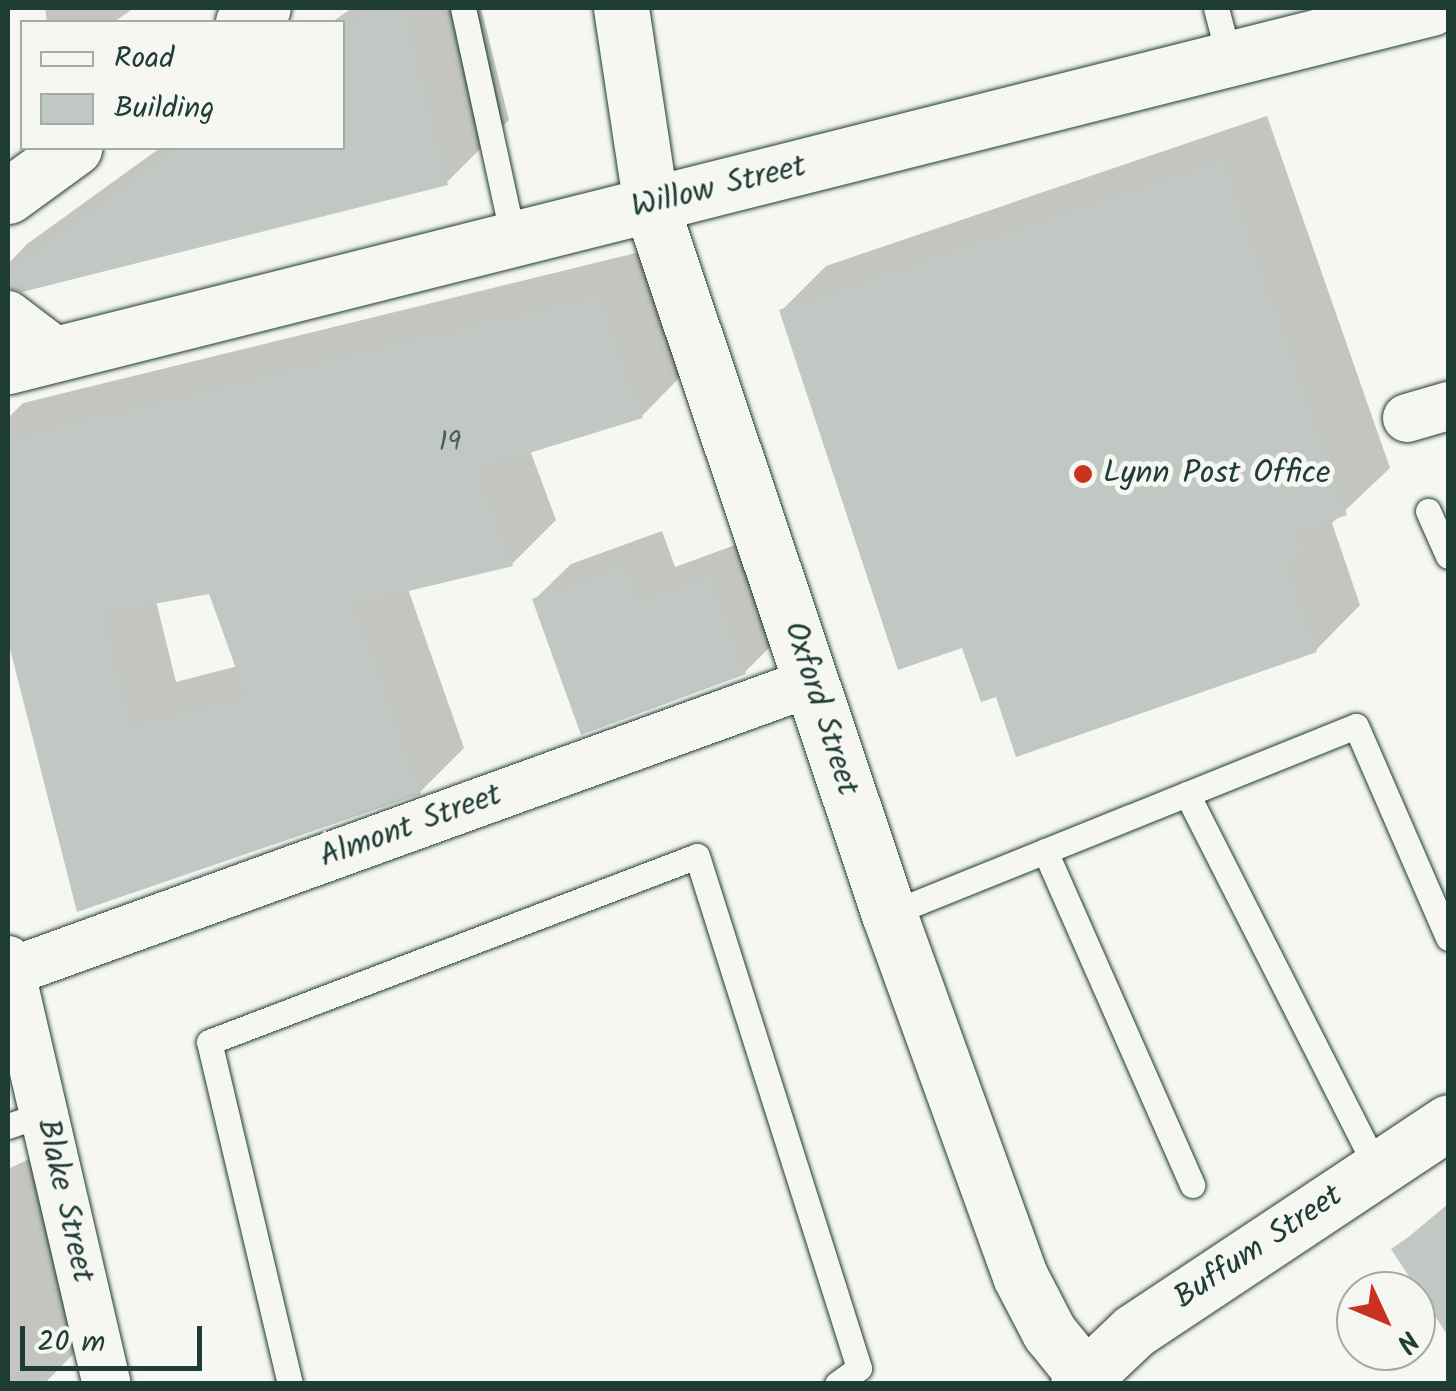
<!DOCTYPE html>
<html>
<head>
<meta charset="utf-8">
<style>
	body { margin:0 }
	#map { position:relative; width:1456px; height:1391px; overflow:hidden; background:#f6f6f2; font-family:Kalam,sans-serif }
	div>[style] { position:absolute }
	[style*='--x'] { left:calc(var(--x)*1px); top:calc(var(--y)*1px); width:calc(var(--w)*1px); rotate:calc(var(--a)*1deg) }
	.shadow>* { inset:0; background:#0003 }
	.building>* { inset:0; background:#c1c8c3 }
	.roads { filter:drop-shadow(0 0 2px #1f3d34) drop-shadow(0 0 2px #1f3d34) }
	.service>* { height:25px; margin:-12.5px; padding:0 12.5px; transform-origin:12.5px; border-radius:12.5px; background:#f6f6f2 }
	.minor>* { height:48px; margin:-24px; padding:0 24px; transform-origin:24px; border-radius:24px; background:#f6f6f2 }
	.tertiary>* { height:55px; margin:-27.5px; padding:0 27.5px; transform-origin:27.5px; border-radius:27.5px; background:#f6f6f2 }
	.secondary>* { height:55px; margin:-27.5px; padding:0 27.5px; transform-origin:27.5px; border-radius:27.5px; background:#f6f6f2 }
	.primary>* { height:55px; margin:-27.5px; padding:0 27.5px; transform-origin:27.5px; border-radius:27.5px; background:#f6f6f2 }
	.dots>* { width:28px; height:28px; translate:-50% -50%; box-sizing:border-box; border:5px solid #f6f6f2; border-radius:50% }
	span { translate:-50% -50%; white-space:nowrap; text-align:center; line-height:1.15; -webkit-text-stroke:10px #f6f6f2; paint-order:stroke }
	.number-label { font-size:28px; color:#486058 }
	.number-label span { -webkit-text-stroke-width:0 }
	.street-label { font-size:32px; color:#1f3d34 }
	.poi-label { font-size:32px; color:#1f3d34 }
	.left { translate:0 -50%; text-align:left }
	.frame { position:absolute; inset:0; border:10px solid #1f3d34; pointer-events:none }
	.legend { position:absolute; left:20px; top:20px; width:325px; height:130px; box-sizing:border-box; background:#f6f6f2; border:2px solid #a0aca6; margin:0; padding:12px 18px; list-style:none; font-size:30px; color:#1f3d34 }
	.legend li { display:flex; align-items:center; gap:20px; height:50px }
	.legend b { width:50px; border:2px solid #a0aca6 }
	.north { position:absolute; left:1336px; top:1271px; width:100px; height:100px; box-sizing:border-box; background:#f6f6f2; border:2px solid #a0aca6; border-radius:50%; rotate:134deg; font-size:28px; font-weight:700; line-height:40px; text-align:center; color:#1f3d34 }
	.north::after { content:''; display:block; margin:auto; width:35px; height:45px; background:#c8321e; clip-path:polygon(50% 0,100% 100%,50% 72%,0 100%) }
	.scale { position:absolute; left:20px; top:1326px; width:182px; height:45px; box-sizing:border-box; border:5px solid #1f3d34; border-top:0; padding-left:12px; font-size:30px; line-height:35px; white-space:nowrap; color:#1f3d34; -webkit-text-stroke:8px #f6f6f2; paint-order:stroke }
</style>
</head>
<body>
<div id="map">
	<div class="shadow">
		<i style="clip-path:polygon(45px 8px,134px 8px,114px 22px,47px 22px)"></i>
		<i style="clip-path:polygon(352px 8px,481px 8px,509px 120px,446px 183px,8px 288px,8px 264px,27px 244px,160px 148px,342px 148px,342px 22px,332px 22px)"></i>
		<i style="clip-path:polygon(1267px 116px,1390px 468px,1332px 523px,1360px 605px,1316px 650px,998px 693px,964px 645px,781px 311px,826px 266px)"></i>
		<i style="clip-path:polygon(evenodd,644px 251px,686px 371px,642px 416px,530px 450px,556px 520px,512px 564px,408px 589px,464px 748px,420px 792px,79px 909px,8px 631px,8px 418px,23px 403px,644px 251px,211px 592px,238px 666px,176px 682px,156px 601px,211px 592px)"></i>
		<i style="clip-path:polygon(662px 531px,675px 567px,746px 541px,781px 636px,745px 672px,535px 599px,571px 564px)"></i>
		<i style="clip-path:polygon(44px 1152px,91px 1336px,47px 1381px,8px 1384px,8px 1169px)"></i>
		<i style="clip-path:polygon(1448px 1204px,1448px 1331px,1394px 1249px)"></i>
	</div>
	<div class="building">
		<i style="clip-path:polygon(372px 8px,403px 8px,448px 185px,22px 292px,8px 288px,8px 271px,178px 148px,342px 148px,342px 29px)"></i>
		<i style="clip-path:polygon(1223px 159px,1347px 515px,1297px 532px,1305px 554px,1286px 561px,1317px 652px,1016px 757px,996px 697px,981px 702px,962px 648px,898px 670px,779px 310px)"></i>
		<i style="clip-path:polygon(evenodd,600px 294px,643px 418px,477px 469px,513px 566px,354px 604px,421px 794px,77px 912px,8px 641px,8px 439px,600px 294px,209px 594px,246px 696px,131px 725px,104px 613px,209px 594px)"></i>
		<i style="clip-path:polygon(626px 565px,639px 601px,710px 575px,746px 674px,581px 735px,532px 599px)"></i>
		<i style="clip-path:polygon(1448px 1210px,1448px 1336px,1391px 1249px)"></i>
	</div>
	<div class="roads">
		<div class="service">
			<i style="--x:463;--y:8;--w:234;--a:77.7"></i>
			<i style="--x:1216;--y:8;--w:52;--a:75.4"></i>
			<i style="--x:1428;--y:511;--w:49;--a:66"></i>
			<i style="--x:1187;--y:794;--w:420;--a:63.1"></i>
			<i style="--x:1045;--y:851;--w:365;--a:66.2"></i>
			<i style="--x:889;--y:914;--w:503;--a:-21.93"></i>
			<i style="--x:1356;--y:726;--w:231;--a:66.5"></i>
			<i style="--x:8;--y:1126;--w:37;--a:-19"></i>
			<i style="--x:290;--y:1384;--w:351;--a:-103.3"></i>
			<i style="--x:209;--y:1042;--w:522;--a:-20.86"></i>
			<i style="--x:697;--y:856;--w:537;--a:72.44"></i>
			<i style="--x:859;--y:1368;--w:27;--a:144"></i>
		</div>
		<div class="minor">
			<i style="--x:8;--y:315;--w:64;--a:37.4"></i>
			<i style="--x:1407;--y:418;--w:43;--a:-16.3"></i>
			<i style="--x:8;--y:960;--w:435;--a:76.9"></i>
			<i style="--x:10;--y:972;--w:853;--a:-19.88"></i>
		</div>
		<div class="tertiary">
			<i style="--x:8;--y:366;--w:1467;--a:-14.12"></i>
		</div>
		<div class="secondary">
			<i style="--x:621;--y:8;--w:200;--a:81.4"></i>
			<i style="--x:651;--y:206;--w:747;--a:71.42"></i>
			<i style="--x:889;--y:914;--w:385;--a:70.1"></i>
			<i style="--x:1020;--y:1276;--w:63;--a:62.6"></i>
			<i style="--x:1049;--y:1332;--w:55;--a:50.9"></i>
			<i style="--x:1078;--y:1384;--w:77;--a:-43.4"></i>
			<i style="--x:1134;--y:1331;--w:377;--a:-33.6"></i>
		</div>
		<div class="primary">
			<i style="--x:243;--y:22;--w:24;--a:-35"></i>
			<i style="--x:8;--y:196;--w:82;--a:-36"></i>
		</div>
	</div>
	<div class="dots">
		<i style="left:1083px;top:474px;background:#c8321e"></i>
	</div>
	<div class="number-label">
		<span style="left:450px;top:443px">19</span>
	</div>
	<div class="street-label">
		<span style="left:719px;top:188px;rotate:-14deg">Willow Street</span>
		<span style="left:820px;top:709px;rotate:72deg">Oxford Street</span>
		<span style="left:411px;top:827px;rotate:-20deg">Almont Street</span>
		<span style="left:64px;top:1201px;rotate:77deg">Blake Street</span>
		<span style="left:1259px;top:1248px;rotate:-34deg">Buffum Street</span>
	</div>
	<div class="poi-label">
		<span class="left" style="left:1103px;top:474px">Lynn Post Office</span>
	</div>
	<div class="frame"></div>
	<ul class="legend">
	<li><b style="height:12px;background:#f6f6f2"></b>Road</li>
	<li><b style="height:28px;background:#c1c8c3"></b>Building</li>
	</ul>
	<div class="north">N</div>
	<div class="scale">20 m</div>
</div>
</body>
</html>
